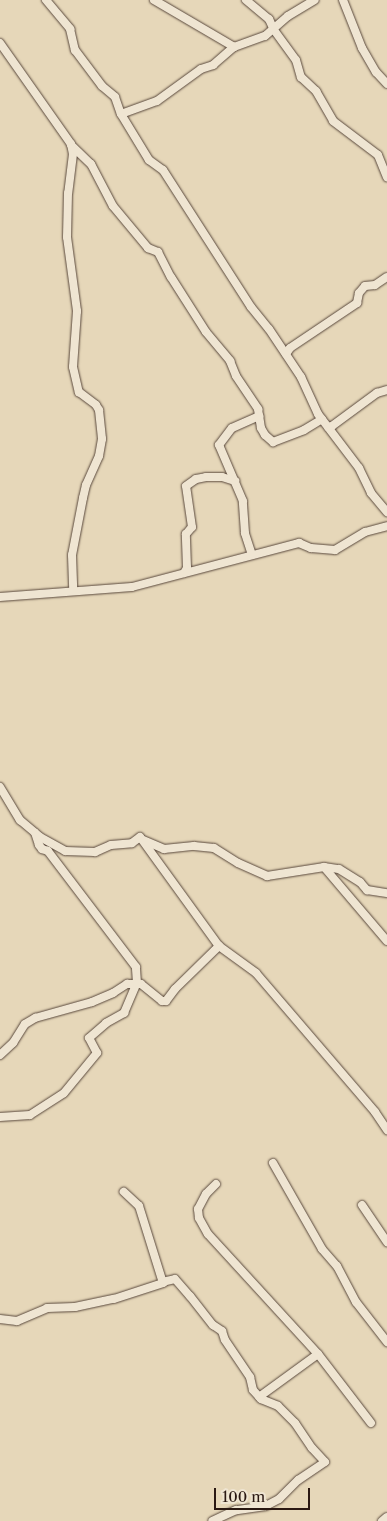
<!DOCTYPE html>
<html>
<head>
<meta charset="utf-8">
<style>
	body { margin:0 }
	#map { position:relative; width:387px; height:1521px; overflow:hidden; background:#e6d7b9; font-family:"Libre Caslon Text",serif }
	div>[style] { position:absolute }
	[style*='--x'] { left:calc(var(--x)*1px); top:calc(var(--y)*1px); width:calc(var(--w)*1px); rotate:calc(var(--a)*1deg) }
	.roads { filter:drop-shadow(0 0 1px #59483c) drop-shadow(0 0 1px #59483c) }
	.minor>* { height:8px; margin:-4px; padding:0 4px; transform-origin:4px; border-radius:4px; background:#efe5d2 }
	span { translate:-50% -50%; white-space:nowrap; text-align:center; line-height:1.15; -webkit-text-stroke:4px #efe5d2; paint-order:stroke }
	.scale { position:absolute; left:214px; top:1488px; width:96px; height:22px; box-sizing:border-box; border:2px solid #2a1812; border-top:0; padding-left:6px; font-size:15px; line-height:18px; white-space:nowrap; color:#2a1812; -webkit-text-stroke:4px #efe5d2; paint-order:stroke }
</style>
</head>
<body>
<div id="map">
	<div class="roads">
		<div class="minor">
			<i style="--x:46;--y:0;--w:38;--a:50"></i>
			<i style="--x:70;--y:29;--w:22;--a:77"></i>
			<i style="--x:75;--y:50;--w:45;--a:53.1"></i>
			<i style="--x:102;--y:86;--w:17;--a:40"></i>
			<i style="--x:115;--y:97;--w:18;--a:71"></i>
			<i style="--x:121;--y:114;--w:54;--a:58.7"></i>
			<i style="--x:149;--y:160;--w:17;--a:36"></i>
			<i style="--x:163;--y:170;--w:163;--a:57.3"></i>
			<i style="--x:251;--y:307;--w:28;--a:51"></i>
			<i style="--x:269;--y:329;--w:58;--a:56.3"></i>
			<i style="--x:301;--y:377;--w:41;--a:65.3"></i>
			<i style="--x:318;--y:414;--w:68;--a:52.8"></i>
			<i style="--x:359;--y:468;--w:28;--a:64"></i>
			<i style="--x:371;--y:493;--w:25;--a:50"></i>
			<i style="--x:154;--y:0;--w:93;--a:30.4"></i>
			<i style="--x:246;--y:0;--w:30;--a:40"></i>
			<i style="--x:269;--y:19;--w:12;--a:66"></i>
			<i style="--x:274;--y:30;--w:37;--a:54"></i>
			<i style="--x:296;--y:60;--w:18;--a:74"></i>
			<i style="--x:301;--y:77;--w:21;--a:43"></i>
			<i style="--x:316;--y:91;--w:34;--a:60"></i>
			<i style="--x:333;--y:121;--w:56;--a:37.1"></i>
			<i style="--x:378;--y:155;--w:24;--a:68"></i>
			<i style="--x:343;--y:0;--w:52;--a:68.4"></i>
			<i style="--x:362;--y:48;--w:28;--a:60"></i>
			<i style="--x:376;--y:72;--w:16;--a:47"></i>
			<i style="--x:0;--y:43;--w:123;--a:54.9"></i>
			<i style="--x:71;--y:144;--w:10;--a:79"></i>
			<i style="--x:73;--y:154;--w:39;--a:97"></i>
			<i style="--x:68;--y:193;--w:44;--a:91.3"></i>
			<i style="--x:67;--y:237;--w:75;--a:82.3"></i>
			<i style="--x:77;--y:311;--w:56;--a:94.1"></i>
			<i style="--x:73;--y:367;--w:26;--a:77"></i>
			<i style="--x:79;--y:392;--w:21;--a:37"></i>
			<i style="--x:96;--y:405;--w:6;--a:59"></i>
			<i style="--x:99;--y:410;--w:29;--a:84"></i>
			<i style="--x:102;--y:439;--w:17;--a:100"></i>
			<i style="--x:99;--y:456;--w:32;--a:114"></i>
			<i style="--x:86;--y:485;--w:13;--a:103"></i>
			<i style="--x:83;--y:498;--w:58;--a:100.9"></i>
			<i style="--x:72;--y:555;--w:36;--a:88"></i>
			<i style="--x:121;--y:114;--w:38;--a:-20"></i>
			<i style="--x:157;--y:101;--w:54;--a:-36"></i>
			<i style="--x:201;--y:69;--w:13;--a:-18"></i>
			<i style="--x:213;--y:65;--w:28;--a:-41"></i>
			<i style="--x:234;--y:47;--w:33;--a:-20"></i>
			<i style="--x:265;--y:36;--w:30;--a:-41"></i>
			<i style="--x:288;--y:16;--w:31;--a:-31"></i>
			<i style="--x:71;--y:145;--w:28;--a:44"></i>
			<i style="--x:91;--y:164;--w:47;--a:62.4"></i>
			<i style="--x:113;--y:206;--w:55;--a:50.2"></i>
			<i style="--x:148;--y:248;--w:11;--a:22"></i>
			<i style="--x:158;--y:252;--w:28;--a:63"></i>
			<i style="--x:171;--y:277;--w:65;--a:57.5"></i>
			<i style="--x:206;--y:332;--w:38;--a:50"></i>
			<i style="--x:230;--y:361;--w:16;--a:68"></i>
			<i style="--x:236;--y:376;--w:40;--a:56"></i>
			<i style="--x:258;--y:409;--w:19;--a:81"></i>
			<i style="--x:261;--y:428;--w:8;--a:60"></i>
			<i style="--x:265;--y:435;--w:11;--a:41"></i>
			<i style="--x:273;--y:442;--w:33;--a:-21"></i>
			<i style="--x:304;--y:430;--w:21;--a:-31"></i>
			<i style="--x:286;--y:354;--w:7;--a:-56"></i>
			<i style="--x:290;--y:348;--w:81;--a:-33.9"></i>
			<i style="--x:357;--y:303;--w:10;--a:-79"></i>
			<i style="--x:359;--y:293;--w:9;--a:-49"></i>
			<i style="--x:365;--y:286;--w:10;--a:-6"></i>
			<i style="--x:375;--y:285;--w:14;--a:-34"></i>
			<i style="--x:328;--y:427;--w:4;--a:-14"></i>
			<i style="--x:332;--y:426;--w:56;--a:-36.3"></i>
			<i style="--x:377;--y:393;--w:10;--a:-17"></i>
			<i style="--x:252;--y:555;--w:23;--a:-108"></i>
			<i style="--x:245;--y:533;--w:32;--a:-94"></i>
			<i style="--x:243;--y:501;--w:61;--a:-113.2"></i>
			<i style="--x:219;--y:445;--w:21;--a:-53"></i>
			<i style="--x:232;--y:428;--w:30;--a:-24"></i>
			<i style="--x:184;--y:573;--w:6;--a:-59"></i>
			<i style="--x:187;--y:568;--w:34;--a:-92"></i>
			<i style="--x:186;--y:534;--w:9;--a:-49"></i>
			<i style="--x:192;--y:527;--w:41;--a:-98.3"></i>
			<i style="--x:186;--y:486;--w:12;--a:-35"></i>
			<i style="--x:196;--y:479;--w:10;--a:-11"></i>
			<i style="--x:206;--y:477;--w:16;--a:0"></i>
			<i style="--x:222;--y:477;--w:14;--a:17"></i>
			<i style="--x:0;--y:597;--w:132;--a:-4.3"></i>
			<i style="--x:132;--y:587;--w:173;--a:-14.8"></i>
			<i style="--x:299;--y:543;--w:13;--a:23"></i>
			<i style="--x:311;--y:548;--w:24;--a:5"></i>
			<i style="--x:335;--y:550;--w:35;--a:-31"></i>
			<i style="--x:365;--y:532;--w:23;--a:-15"></i>
			<i style="--x:0;--y:787;--w:39;--a:59"></i>
			<i style="--x:20;--y:820;--w:26;--a:40"></i>
			<i style="--x:40;--y:837;--w:29;--a:29"></i>
			<i style="--x:65;--y:851;--w:30;--a:2"></i>
			<i style="--x:95;--y:852;--w:17;--a:-24"></i>
			<i style="--x:111;--y:845;--w:21;--a:-5"></i>
			<i style="--x:132;--y:843;--w:10;--a:-37"></i>
			<i style="--x:140;--y:837;--w:135;--a:54.1"></i>
			<i style="--x:219;--y:946;--w:46;--a:36.1"></i>
			<i style="--x:256;--y:973;--w:183;--a:49.4"></i>
			<i style="--x:375;--y:1112;--w:22;--a:56"></i>
			<i style="--x:143;--y:840;--w:23;--a:23"></i>
			<i style="--x:164;--y:849;--w:30;--a:-6"></i>
			<i style="--x:194;--y:846;--w:20;--a:6"></i>
			<i style="--x:214;--y:848;--w:28;--a:32"></i>
			<i style="--x:238;--y:863;--w:32;--a:24"></i>
			<i style="--x:267;--y:876;--w:58;--a:-9"></i>
			<i style="--x:324;--y:867;--w:15;--a:8"></i>
			<i style="--x:339;--y:869;--w:25;--a:32"></i>
			<i style="--x:360;--y:882;--w:11;--a:49"></i>
			<i style="--x:367;--y:890;--w:20;--a:9"></i>
			<i style="--x:324;--y:867;--w:97;--a:49.6"></i>
			<i style="--x:0;--y:1055;--w:18;--a:-43"></i>
			<i style="--x:13;--y:1043;--w:22;--a:-58"></i>
			<i style="--x:25;--y:1024;--w:12;--a:-31"></i>
			<i style="--x:35;--y:1018;--w:59;--a:-15.7"></i>
			<i style="--x:92;--y:1002;--w:23;--a:-23"></i>
			<i style="--x:113;--y:993;--w:17;--a:-33"></i>
			<i style="--x:127;--y:984;--w:14;--a:0"></i>
			<i style="--x:141;--y:984;--w:27;--a:39"></i>
			<i style="--x:162;--y:1001;--w:4;--a:0"></i>
			<i style="--x:166;--y:1001;--w:15;--a:-53"></i>
			<i style="--x:175;--y:989;--w:62;--a:-44.3"></i>
			<i style="--x:0;--y:1117;--w:30;--a:-4"></i>
			<i style="--x:30;--y:1115;--w:40;--a:-32.9"></i>
			<i style="--x:64;--y:1093;--w:52;--a:-50.5"></i>
			<i style="--x:97;--y:1053;--w:17;--a:-118"></i>
			<i style="--x:89;--y:1038;--w:23;--a:-41"></i>
			<i style="--x:106;--y:1023;--w:21;--a:-29"></i>
			<i style="--x:124;--y:1013;--w:33;--a:-67"></i>
			<i style="--x:137;--y:983;--w:16;--a:-94"></i>
			<i style="--x:136;--y:967;--w:146;--a:-127.2"></i>
			<i style="--x:48;--y:851;--w:6;--a:-162"></i>
			<i style="--x:42;--y:849;--w:5;--a:-127"></i>
			<i style="--x:39;--y:845;--w:13;--a:-108"></i>
			<i style="--x:273;--y:1163;--w:99;--a:60.3"></i>
			<i style="--x:322;--y:1249;--w:23;--a:49"></i>
			<i style="--x:337;--y:1266;--w:41;--a:62.2"></i>
			<i style="--x:356;--y:1302;--w:51;--a:52.2"></i>
			<i style="--x:216;--y:1184;--w:14;--a:135"></i>
			<i style="--x:206;--y:1194;--w:17;--a:118"></i>
			<i style="--x:198;--y:1209;--w:9;--a:84"></i>
			<i style="--x:199;--y:1218;--w:18;--a:61"></i>
			<i style="--x:208;--y:1234;--w:163;--a:47.5"></i>
			<i style="--x:318;--y:1354;--w:87;--a:52.5"></i>
			<i style="--x:362;--y:1205;--w:45;--a:56"></i>
			<i style="--x:162;--y:1282;--w:13;--a:-13"></i>
			<i style="--x:175;--y:1279;--w:23;--a:49"></i>
			<i style="--x:190;--y:1296;--w:37;--a:52"></i>
			<i style="--x:213;--y:1325;--w:11;--a:34"></i>
			<i style="--x:222;--y:1331;--w:9;--a:72"></i>
			<i style="--x:225;--y:1340;--w:45;--a:56"></i>
			<i style="--x:250;--y:1377;--w:13;--a:77"></i>
			<i style="--x:253;--y:1390;--w:12;--a:48"></i>
			<i style="--x:261;--y:1399;--w:18;--a:22"></i>
			<i style="--x:278;--y:1406;--w:24;--a:45"></i>
			<i style="--x:295;--y:1423;--w:30;--a:56"></i>
			<i style="--x:312;--y:1448;--w:19;--a:47"></i>
			<i style="--x:325;--y:1462;--w:32;--a:146"></i>
			<i style="--x:298;--y:1480;--w:27;--a:135"></i>
			<i style="--x:279;--y:1499;--w:15;--a:152"></i>
			<i style="--x:266;--y:1506;--w:30;--a:172"></i>
			<i style="--x:236;--y:1510;--w:26;--a:155"></i>
			<i style="--x:0;--y:1319;--w:17;--a:7"></i>
			<i style="--x:17;--y:1321;--w:33;--a:-23"></i>
			<i style="--x:47;--y:1308;--w:28;--a:-2"></i>
			<i style="--x:75;--y:1307;--w:40;--a:-12"></i>
			<i style="--x:114;--y:1299;--w:52;--a:-18.1"></i>
			<i style="--x:163;--y:1283;--w:81;--a:-107.3"></i>
			<i style="--x:139;--y:1206;--w:21;--a:-137"></i>
			<i style="--x:259;--y:1397;--w:73;--a:-36.1"></i>
			<i style="--x:382;--y:1521;--w:6;--a:-39"></i>
		</div>
	</div>
	<div class="scale">100 m</div>
</div>
</body>
</html>
